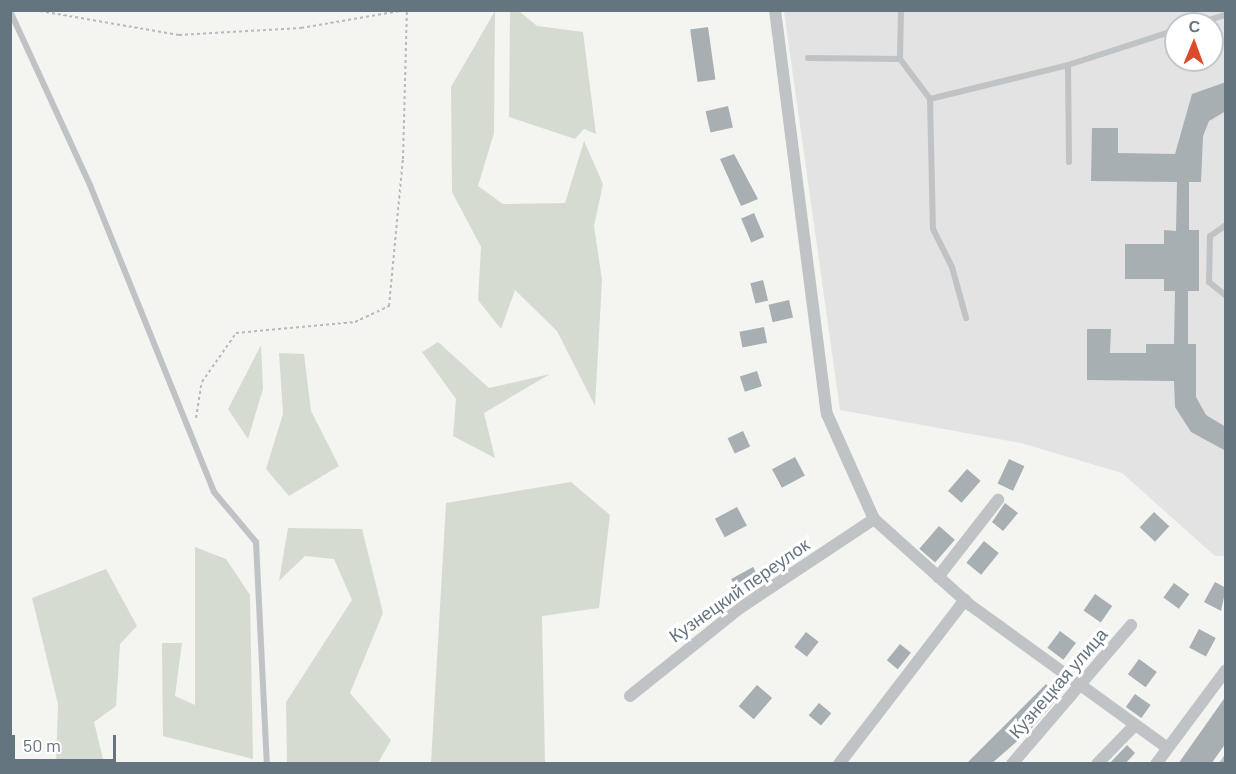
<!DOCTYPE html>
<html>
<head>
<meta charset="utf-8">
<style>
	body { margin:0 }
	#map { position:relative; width:1236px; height:774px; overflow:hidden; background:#f4f4f1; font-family:Barlow,sans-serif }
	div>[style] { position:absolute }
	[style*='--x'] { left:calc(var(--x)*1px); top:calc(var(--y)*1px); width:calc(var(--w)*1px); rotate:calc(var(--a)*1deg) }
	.built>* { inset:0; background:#e2e3e2 }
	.green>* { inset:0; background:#d6dbd2 }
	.building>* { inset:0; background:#a7afb3; transform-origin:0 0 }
	.path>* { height:2px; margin-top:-1px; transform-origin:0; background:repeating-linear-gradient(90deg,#b7babc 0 3px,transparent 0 6px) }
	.lane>* { height:6px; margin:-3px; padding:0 3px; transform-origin:3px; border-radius:3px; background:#bfc3c6 }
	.street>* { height:12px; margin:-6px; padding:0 6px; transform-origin:6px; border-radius:6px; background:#bfc3c6 }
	span { translate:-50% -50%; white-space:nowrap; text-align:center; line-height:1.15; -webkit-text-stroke:6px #fff; paint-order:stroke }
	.street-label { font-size:18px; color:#657580 }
	.frame { position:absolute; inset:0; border:12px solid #657580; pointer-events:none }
	.north { position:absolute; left:1164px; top:12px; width:60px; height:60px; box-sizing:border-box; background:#fff; border:2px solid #c1c8cc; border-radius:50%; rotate:1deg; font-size:16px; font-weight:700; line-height:24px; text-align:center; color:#657580 }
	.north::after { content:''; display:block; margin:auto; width:21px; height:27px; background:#da4a2b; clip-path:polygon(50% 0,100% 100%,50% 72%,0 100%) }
	.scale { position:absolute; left:12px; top:735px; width:104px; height:27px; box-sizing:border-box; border:3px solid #657580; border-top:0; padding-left:8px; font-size:18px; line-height:21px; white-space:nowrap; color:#657580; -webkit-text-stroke:4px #fff; paint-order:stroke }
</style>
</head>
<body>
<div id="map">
	<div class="built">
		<i style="clip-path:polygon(evenodd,784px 11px,1225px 11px,1225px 556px,1215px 556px,1122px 473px,1021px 443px,840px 410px,784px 11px,1176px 24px,1212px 24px,1212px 60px,1176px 60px,1176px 24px)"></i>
	</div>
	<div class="green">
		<i style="clip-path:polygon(495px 11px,494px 133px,478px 186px,503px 204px,565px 203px,584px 141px,603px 184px,594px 226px,602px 280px,595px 406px,557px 331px,515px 290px,501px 329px,478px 300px,481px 247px,452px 192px,451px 87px)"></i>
		<i style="clip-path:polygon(510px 11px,519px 11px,537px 26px,583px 32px,596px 134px,584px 129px,575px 139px,509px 117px)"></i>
		<i style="clip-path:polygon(438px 342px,489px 388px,550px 374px,484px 413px,495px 458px,453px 436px,456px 399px,422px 352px)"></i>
		<i style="clip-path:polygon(261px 345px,263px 389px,248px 439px,228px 409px)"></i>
		<i style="clip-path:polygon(279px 353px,304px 354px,311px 411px,339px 466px,289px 496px,266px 469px,283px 414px)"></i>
		<i style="clip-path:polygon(571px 482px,610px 515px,599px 608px,542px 616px,545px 763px,431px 763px,446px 503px)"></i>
		<i style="clip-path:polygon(288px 528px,362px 529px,383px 613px,350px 693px,391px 740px,378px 763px,287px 763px,286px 702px,352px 600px,334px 559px,305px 556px,279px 581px)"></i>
		<i style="clip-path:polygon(195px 547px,226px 559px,250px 595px,253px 759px,163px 736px,162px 643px,182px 643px,175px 696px,195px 705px)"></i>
		<i style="clip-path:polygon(106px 569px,137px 626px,120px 644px,116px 706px,94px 722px,104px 763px,56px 763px,58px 704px,32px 598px)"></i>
	</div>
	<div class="building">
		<i style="left:708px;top:27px;width:53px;height:18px;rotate:82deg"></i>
		<i style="clip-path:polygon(1226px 82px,1226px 111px,1209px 121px,1203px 136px,1201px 182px,1189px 182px,1189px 230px,1199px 230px,1199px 291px,1188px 291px,1188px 344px,1196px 344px,1196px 397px,1206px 415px,1226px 427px,1226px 451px,1191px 432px,1175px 407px,1174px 381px,1087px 380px,1087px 329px,1111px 329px,1110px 353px,1146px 353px,1146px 344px,1174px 344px,1175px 291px,1164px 291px,1164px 279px,1125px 279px,1125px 244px,1164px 244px,1164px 230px,1176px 231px,1177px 182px,1091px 181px,1092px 128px,1118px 128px,1118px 153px,1175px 154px,1192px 94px)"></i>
		<i style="left:728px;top:106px;width:22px;height:23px;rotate:77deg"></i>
		<i style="clip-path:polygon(734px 154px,758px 199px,741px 206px,720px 159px)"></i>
		<i style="left:754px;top:213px;width:26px;height:14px;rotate:67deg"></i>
		<i style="left:763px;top:280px;width:21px;height:13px;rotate:76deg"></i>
		<i style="left:789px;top:300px;width:18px;height:21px;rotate:77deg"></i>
		<i style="left:764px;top:327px;width:16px;height:25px;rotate:79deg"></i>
		<i style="left:757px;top:371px;width:16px;height:18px;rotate:72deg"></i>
		<i style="left:743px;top:431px;width:17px;height:17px;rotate:65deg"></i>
		<i style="left:795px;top:457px;width:21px;height:26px;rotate:62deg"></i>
		<i style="left:1009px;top:459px;width:17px;height:27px;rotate:25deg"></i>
		<i style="left:967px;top:469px;width:18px;height:29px;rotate:41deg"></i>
		<i style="clip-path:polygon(1005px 503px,1018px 513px,1003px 531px,992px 522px)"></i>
		<i style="left:737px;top:507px;width:21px;height:25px;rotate:62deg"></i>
		<i style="left:1154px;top:512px;width:21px;height:21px;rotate:43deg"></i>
		<i style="left:939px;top:526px;width:21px;height:30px;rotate:41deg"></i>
		<i style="left:984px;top:541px;width:19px;height:28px;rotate:39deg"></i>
		<i style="left:753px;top:567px;width:18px;height:25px;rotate:61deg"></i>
		<i style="clip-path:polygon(1215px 582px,1226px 588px,1221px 611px,1204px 602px)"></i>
		<i style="left:1174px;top:583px;width:19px;height:18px;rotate:36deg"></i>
		<i style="left:1095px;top:594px;width:21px;height:20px;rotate:35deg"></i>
		<i style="left:1199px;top:629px;width:19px;height:21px;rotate:28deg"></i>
		<i style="left:1060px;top:631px;width:20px;height:21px;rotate:37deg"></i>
		<i style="left:806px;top:632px;width:16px;height:19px;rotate:38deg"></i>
		<i style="left:900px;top:644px;width:14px;height:21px;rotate:39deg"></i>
		<i style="left:1139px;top:659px;width:22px;height:19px;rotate:36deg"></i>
		<i style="clip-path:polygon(1046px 684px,1058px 698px,1031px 729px,991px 764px,966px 764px)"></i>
		<i style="left:757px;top:685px;width:20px;height:28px;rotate:41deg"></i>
		<i style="left:1135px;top:694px;width:19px;height:16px;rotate:35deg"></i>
		<i style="clip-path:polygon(1226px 696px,1226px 743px,1211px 764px,1178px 764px)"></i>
		<i style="left:819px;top:703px;width:16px;height:16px;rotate:40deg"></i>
		<i style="clip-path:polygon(1127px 745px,1135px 753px,1125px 764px,1109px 764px)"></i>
	</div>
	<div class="path">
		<i style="--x:34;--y:10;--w:147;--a:9.8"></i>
		<i style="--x:179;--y:35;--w:122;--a:-3.3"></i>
		<i style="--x:301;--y:28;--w:106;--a:-9.8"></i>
		<i style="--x:196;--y:418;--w:36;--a:-81"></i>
		<i style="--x:202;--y:382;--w:60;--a:-55.2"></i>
		<i style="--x:236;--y:333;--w:120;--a:-5.3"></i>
		<i style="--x:355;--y:322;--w:38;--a:-25"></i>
		<i style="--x:389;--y:306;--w:148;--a:-84.6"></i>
		<i style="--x:403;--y:159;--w:149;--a:-88.5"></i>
	</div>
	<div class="lane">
		<i style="--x:901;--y:10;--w:49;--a:91.2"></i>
		<i style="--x:900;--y:59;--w:50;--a:53.1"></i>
		<i style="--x:930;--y:99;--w:130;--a:88.7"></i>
		<i style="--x:933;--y:229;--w:42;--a:63.4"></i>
		<i style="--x:952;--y:267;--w:53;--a:74.6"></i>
		<i style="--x:10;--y:11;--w:192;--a:65.3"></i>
		<i style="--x:90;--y:185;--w:331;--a:68"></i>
		<i style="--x:214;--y:492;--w:65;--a:50"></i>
		<i style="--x:256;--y:542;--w:222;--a:87.2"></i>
		<i style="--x:1196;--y:24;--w:31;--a:-17"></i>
		<i style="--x:808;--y:58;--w:92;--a:0.6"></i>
		<i style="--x:1068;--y:65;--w:97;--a:89.4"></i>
		<i style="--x:930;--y:99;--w:142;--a:-13.8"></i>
		<i style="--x:1068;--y:65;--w:114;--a:-18"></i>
		<i style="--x:1226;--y:225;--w:19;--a:145"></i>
		<i style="--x:1210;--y:236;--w:46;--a:91.2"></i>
		<i style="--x:1209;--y:282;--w:22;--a:39"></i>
		<i style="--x:1222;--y:764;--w:7;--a:-56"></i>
	</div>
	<div class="street">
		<i style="--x:775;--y:10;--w:407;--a:82.7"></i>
		<i style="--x:827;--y:414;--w:115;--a:65.9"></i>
		<i style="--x:874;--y:519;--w:129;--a:41.9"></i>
		<i style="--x:970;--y:605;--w:242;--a:35.9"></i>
		<i style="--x:938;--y:577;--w:98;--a:-52.1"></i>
		<i style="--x:630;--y:696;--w:141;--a:-38.7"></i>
		<i style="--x:740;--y:608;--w:161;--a:-33.6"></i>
		<i style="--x:839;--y:764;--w:207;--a:-52.5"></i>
		<i style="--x:1012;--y:764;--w:183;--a:-49.4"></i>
		<i style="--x:1097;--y:764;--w:52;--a:-45.8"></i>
		<i style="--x:1156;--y:764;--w:117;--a:-53.3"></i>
	</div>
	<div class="street-label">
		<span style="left:739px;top:590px;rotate:-35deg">Кузнецкий переулок</span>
		<span style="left:1058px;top:683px;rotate:-49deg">Кузнецкая улица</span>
	</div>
	<div class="frame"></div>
	<div class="north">С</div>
	<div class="scale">50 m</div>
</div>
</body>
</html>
